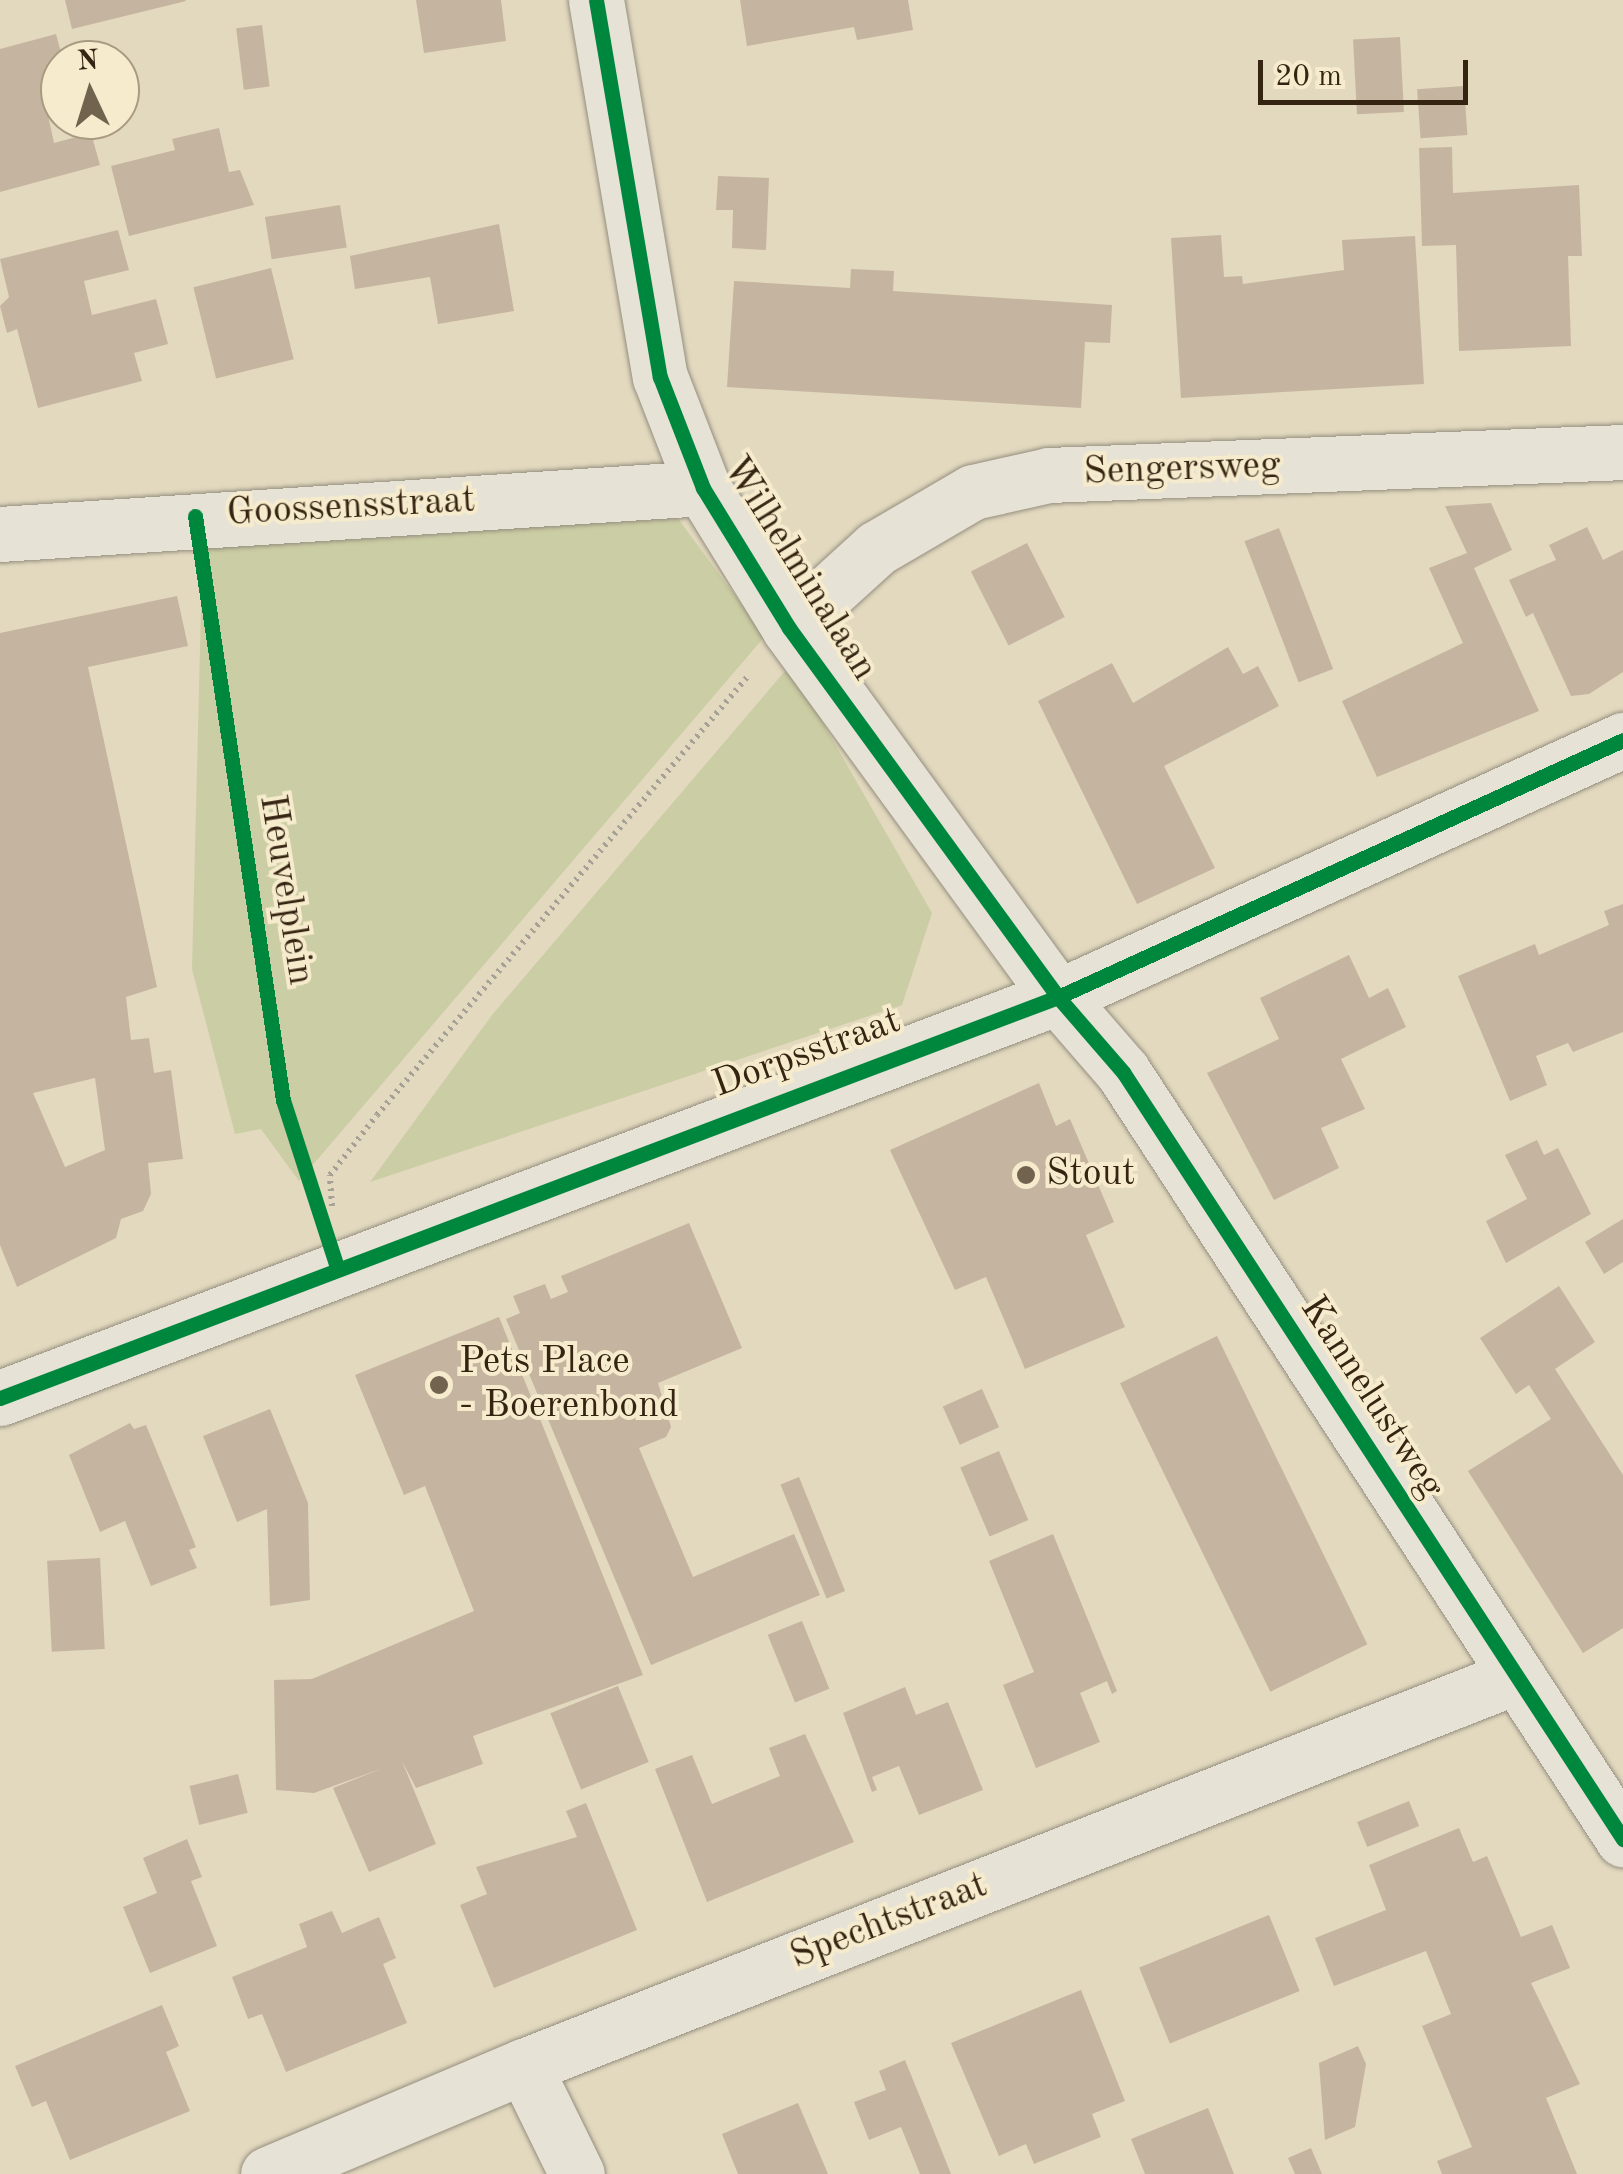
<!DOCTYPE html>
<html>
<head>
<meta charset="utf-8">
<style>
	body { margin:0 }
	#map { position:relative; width:1623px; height:2174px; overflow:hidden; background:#e2d9bf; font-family:"Old Standard TT",serif }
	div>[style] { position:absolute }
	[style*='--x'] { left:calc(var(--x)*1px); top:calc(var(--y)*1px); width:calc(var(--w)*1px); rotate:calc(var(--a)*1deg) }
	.green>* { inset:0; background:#cbcda4 }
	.building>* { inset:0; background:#c5b5a0; transform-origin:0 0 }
	.path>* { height:6px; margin-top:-3px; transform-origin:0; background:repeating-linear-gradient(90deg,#a6a196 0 2.5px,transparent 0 7.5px) }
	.roads { filter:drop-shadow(0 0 2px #958e7e) drop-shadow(0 0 2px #958e7e) }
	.street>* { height:55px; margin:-27.5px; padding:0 27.5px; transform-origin:27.5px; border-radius:27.5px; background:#e7e2d6 }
	.secondary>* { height:55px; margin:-27.5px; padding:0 27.5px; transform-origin:27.5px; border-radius:27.5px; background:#e7e2d6 }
	.cycleway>* { height:15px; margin:-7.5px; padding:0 7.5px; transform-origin:7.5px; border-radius:7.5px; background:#00873e }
	.dots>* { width:28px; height:28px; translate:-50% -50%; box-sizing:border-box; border:5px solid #f6ebcc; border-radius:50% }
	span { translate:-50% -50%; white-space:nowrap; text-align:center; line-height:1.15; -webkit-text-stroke:8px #f6ebcc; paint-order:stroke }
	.street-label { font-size:38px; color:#352412 }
	.poi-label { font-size:38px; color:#352412 }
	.left { translate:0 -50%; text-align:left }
	.north { position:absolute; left:40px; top:40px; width:100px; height:100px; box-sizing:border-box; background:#f6ebcc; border:2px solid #a99b82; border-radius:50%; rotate:356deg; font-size:28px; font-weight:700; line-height:40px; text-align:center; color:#352412 }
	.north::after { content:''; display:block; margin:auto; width:35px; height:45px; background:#72634f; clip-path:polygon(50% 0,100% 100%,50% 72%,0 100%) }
	.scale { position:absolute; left:1258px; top:60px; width:210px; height:45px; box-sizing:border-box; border:5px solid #352412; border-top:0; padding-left:12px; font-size:30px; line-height:35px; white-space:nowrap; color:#352412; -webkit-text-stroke:8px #f6ebcc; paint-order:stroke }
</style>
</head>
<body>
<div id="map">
	<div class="green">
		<i style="clip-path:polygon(676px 516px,765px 636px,299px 1181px,261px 1129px,235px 1134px,192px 969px,203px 529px)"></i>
		<i style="clip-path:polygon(785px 671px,801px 685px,932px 913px,902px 1005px,370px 1182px,492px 1015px)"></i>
	</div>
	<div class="building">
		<i style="clip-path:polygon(65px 0,185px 0,186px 1px,72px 29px)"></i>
		<i style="clip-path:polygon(416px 0,501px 0,506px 41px,424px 53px)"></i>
		<i style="clip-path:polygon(740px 0,908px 0,913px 30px,857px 40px,854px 27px,747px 46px)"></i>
		<i style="left:262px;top:25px;width:62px;height:26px;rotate:83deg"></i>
		<i style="clip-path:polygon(56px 34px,63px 60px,60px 107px,47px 111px,54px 143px,91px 133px,100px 165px,0 192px,0 49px)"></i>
		<i style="left:1400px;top:37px;width:75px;height:47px;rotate:87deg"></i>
		<i style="left:1464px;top:86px;width:49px;height:47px;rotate:86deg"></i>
		<i style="clip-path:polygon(219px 128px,229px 172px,240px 170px,254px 205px,129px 236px,111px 166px,175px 150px,172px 139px)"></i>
		<i style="clip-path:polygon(1452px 147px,1453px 193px,1579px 185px,1582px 256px,1568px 256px,1571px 346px,1459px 351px,1456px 245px,1422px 246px,1419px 148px)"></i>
		<i style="clip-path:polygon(718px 176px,769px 178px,766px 250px,732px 248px,733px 210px,716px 210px)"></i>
		<i style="left:340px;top:205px;width:43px;height:76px;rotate:81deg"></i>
		<i style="clip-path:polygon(499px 224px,514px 311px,438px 324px,430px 277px,355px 289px,350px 256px)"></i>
		<i style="clip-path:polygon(118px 230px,129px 270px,84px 281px,92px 315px,156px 299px,168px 344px,134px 353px,142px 381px,38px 408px,17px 329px,7px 333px,0 306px,9px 297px,0 259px)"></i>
		<i style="clip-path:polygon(1221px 235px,1224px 277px,1242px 276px,1243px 284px,1344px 270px,1342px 240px,1415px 236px,1424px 384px,1181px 398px,1171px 238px)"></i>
		<i style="left:271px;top:268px;width:94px;height:80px;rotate:76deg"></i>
		<i style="clip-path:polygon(851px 269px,894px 271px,893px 291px,1112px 305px,1110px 343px,1085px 342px,1081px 408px,727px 387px,734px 281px,850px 288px)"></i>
		<i style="clip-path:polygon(1491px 503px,1512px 550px,1474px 568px,1539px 711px,1377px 777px,1342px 701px,1463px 643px,1429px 568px,1467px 553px,1445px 506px)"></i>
		<i style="clip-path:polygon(1587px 527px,1603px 560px,1623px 550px,1623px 672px,1589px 694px,1571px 696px,1533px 613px,1526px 617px,1509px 580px,1556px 560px,1549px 545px)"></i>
		<i style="left:1279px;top:528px;width:151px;height:37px;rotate:69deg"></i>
		<i style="left:1027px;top:543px;width:83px;height:63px;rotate:63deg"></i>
		<i style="clip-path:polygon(evenodd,177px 596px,188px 646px,88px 667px,157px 987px,126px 997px,131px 1040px,149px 1038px,154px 1073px,171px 1070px,183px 1159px,148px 1163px,151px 1194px,143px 1211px,121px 1219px,116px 1238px,17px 1287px,0 1245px,0 633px,177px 596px,95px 1078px,105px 1150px,65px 1167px,33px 1093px,95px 1078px)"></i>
		<i style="clip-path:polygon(1228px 647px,1243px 674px,1258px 666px,1279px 706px,1164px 766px,1215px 868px,1137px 904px,1038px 701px,1112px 663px,1133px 703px)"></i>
		<i style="clip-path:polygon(1623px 904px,1623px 1032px,1573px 1052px,1568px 1043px,1536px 1056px,1547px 1085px,1510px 1101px,1458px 976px,1535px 944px,1539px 955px,1609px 925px,1604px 911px)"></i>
		<i style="clip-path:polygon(1349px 955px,1369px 998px,1388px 988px,1406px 1027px,1341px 1059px,1365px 1109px,1321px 1128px,1339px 1168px,1274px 1200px,1207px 1073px,1279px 1039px,1260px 998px)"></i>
		<i style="clip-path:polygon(1039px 1083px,1056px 1126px,1070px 1119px,1114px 1222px,1086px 1235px,1125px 1327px,1025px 1369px,986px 1277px,955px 1290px,890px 1150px)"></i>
		<i style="clip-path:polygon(1537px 1140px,1544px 1155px,1558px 1148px,1591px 1214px,1506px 1263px,1486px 1221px,1527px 1199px,1505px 1155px)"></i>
		<i style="clip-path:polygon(1623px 1219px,1623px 1262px,1604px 1274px,1585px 1242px)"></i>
		<i style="clip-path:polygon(689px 1223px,742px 1348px,658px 1383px,671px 1427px,666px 1437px,639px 1448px,693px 1577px,794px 1534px,820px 1595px,651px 1665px,506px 1319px,520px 1313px,513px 1296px,545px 1284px,551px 1299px,568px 1292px,561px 1276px)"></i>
		<i style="clip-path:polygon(1559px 1286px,1595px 1342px,1555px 1369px,1623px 1475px,1623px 1628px,1583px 1653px,1468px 1471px,1551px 1419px,1529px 1385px,1516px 1394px,1480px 1338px)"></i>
		<i style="clip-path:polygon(499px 1317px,643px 1675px,473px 1736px,483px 1764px,416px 1788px,402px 1761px,436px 1844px,369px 1872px,333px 1788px,383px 1768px,314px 1793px,276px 1790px,274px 1680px,312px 1679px,474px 1611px,425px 1486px,404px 1495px,355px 1375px)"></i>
		<i style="left:1217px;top:1336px;width:343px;height:108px;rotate:64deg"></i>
		<i style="left:982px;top:1389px;width:42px;height:43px;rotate:66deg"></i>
		<i style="clip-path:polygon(270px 1409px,308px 1503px,310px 1600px,270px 1606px,267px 1509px,237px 1522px,203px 1436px)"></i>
		<i style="clip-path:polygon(130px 1423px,134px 1429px,146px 1425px,196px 1547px,189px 1550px,197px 1568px,151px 1586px,125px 1521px,100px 1532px,69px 1455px)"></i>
		<i style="left:999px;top:1451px;width:75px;height:42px;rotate:67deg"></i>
		<i style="left:799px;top:1477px;width:123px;height:20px;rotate:68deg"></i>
		<i style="clip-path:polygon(1053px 1534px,1117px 1691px,1112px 1694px,1107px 1681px,1080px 1693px,1100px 1742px,1036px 1768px,1003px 1685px,1034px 1672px,989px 1561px)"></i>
		<i style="left:100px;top:1558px;width:91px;height:53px;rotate:87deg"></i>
		<i style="left:802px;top:1621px;width:73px;height:37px;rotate:68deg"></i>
		<i style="left:618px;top:1686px;width:82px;height:73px;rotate:68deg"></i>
		<i style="clip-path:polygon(905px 1687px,916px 1715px,948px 1702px,983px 1790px,919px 1815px,899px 1766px,872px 1777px,877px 1790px,872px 1792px,843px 1713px)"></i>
		<i style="clip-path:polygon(805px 1734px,854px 1842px,707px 1902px,655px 1769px,692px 1755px,712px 1804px,780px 1776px,769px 1748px)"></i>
		<i style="left:238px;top:1774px;width:40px;height:50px;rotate:76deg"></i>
		<i style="left:1409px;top:1801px;width:27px;height:56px;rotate:68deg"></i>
		<i style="clip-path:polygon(586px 1803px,637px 1930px,494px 1988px,460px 1905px,487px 1894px,476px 1867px,577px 1837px,566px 1811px)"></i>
		<i style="clip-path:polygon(1459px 1828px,1473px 1862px,1487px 1856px,1521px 1937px,1552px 1925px,1570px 1968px,1531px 1983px,1580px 2084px,1546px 2098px,1577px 2174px,1442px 2174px,1437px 2161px,1472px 2147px,1422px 2026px,1451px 2014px,1426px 1951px,1334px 1986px,1315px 1938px,1386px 1910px,1369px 1865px)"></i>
		<i style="clip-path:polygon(187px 1839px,202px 1877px,191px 1881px,217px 1946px,150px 1973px,123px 1907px,157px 1893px,143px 1858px)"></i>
		<i style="clip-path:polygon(332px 1911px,342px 1933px,379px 1917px,396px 1958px,383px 1964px,407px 2023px,286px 2072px,262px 2014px,248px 2019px,232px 1977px,307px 1947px,299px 1924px)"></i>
		<i style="left:1269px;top:1915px;width:82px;height:140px;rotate:68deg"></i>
		<i style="clip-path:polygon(1081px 1990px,1125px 2101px,1092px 2114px,1101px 2137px,1034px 2164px,1026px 2144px,999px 2156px,951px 2043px)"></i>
		<i style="clip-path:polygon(162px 2005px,179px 2046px,166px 2052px,190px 2111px,70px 2160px,46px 2101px,32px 2107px,15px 2066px)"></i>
		<i style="clip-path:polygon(1358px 2046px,1366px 2064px,1355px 2127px,1325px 2140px,1319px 2063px)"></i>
		<i style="clip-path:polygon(905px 2060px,931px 2124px,951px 2174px,920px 2174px,901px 2127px,869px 2140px,854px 2102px,886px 2090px,879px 2071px)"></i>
		<i style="clip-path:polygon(798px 2103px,828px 2174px,738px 2174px,722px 2134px)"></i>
		<i style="clip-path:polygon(1208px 2108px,1234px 2174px,1145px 2174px,1131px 2139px)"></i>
		<i style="clip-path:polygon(1311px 2148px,1322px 2174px,1295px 2174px,1288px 2158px)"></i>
	</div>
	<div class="path">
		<i style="--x:332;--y:1206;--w:31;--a:-94"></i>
		<i style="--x:330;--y:1175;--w:76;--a:-51.9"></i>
		<i style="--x:377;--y:1115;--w:575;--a:-49.8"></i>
	</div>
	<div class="roads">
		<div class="street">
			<i style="--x:596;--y:0;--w:382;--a:80.4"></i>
			<i style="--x:660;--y:377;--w:119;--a:68.8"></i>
			<i style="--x:703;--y:488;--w:164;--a:58.4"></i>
			<i style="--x:789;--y:628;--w:457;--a:53.9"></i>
			<i style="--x:1058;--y:997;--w:99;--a:49.1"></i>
			<i style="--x:1123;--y:1072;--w:916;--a:56.9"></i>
			<i style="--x:0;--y:534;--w:705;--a:-3.74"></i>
			<i style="--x:789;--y:628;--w:119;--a:-42.3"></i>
			<i style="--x:877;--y:548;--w:111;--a:-30.3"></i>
			<i style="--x:973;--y:492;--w:78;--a:-12.6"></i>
			<i style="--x:1049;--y:475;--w:574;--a:-2.29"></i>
			<i style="--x:524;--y:2066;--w:120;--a:63.9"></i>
			<i style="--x:268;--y:2174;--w:278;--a:-22.9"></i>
			<i style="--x:524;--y:2066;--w:1061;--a:-21.44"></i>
		</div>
		<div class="secondary">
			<i style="--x:0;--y:1398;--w:1131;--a:-20.76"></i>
			<i style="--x:1058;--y:997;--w:621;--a:-24.46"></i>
		</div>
	</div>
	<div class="cycleway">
		<i style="--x:596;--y:0;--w:382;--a:80.4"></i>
		<i style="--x:660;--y:377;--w:119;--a:68.8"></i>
		<i style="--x:703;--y:488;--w:164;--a:58.4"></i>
		<i style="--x:789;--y:628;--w:457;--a:53.9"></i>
		<i style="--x:1058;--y:997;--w:99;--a:49.1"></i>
		<i style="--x:1123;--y:1072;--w:916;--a:56.9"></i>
		<i style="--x:195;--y:516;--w:591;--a:81.43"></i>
		<i style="--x:283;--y:1100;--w:176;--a:72.1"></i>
		<i style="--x:0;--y:1398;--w:1131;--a:-20.76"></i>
		<i style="--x:1058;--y:997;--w:621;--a:-24.46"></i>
	</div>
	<div class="dots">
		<i style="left:1026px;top:1175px;background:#72634f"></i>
		<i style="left:439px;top:1385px;background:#72634f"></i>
	</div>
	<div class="street-label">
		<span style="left:1182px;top:470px;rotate:-2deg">Sengersweg</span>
		<span style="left:351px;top:508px;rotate:-3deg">Goossensstraat</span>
		<span style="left:799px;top:569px;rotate:58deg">Wilhelminalaan</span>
		<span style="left:285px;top:890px;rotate:81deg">Heuvelplein</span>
		<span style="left:807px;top:1054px;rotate:-20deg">Dorpsstraat</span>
		<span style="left:1371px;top:1398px;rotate:57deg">Kannelustweg</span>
		<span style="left:889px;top:1922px;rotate:-21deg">Spechtstraat</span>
	</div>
	<div class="poi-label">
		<span class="left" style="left:1046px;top:1175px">Stout</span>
		<span class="left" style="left:459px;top:1385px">Pets Place<br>- Boerenbond</span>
	</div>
	<div class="north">N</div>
	<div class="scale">20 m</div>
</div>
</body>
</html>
